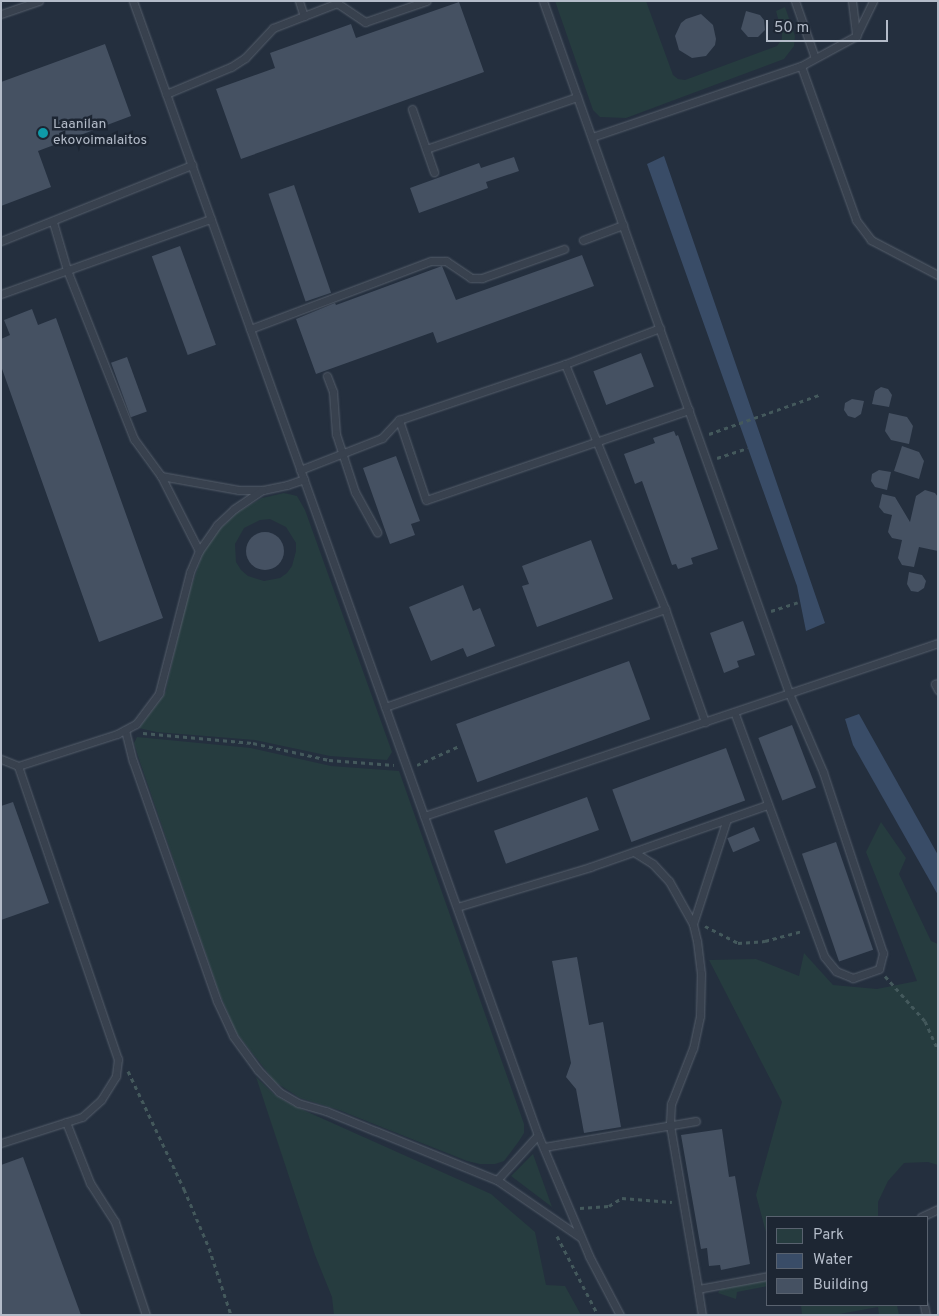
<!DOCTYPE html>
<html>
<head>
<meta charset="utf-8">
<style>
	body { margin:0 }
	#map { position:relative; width:939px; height:1316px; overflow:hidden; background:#242f3e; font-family:Overpass,sans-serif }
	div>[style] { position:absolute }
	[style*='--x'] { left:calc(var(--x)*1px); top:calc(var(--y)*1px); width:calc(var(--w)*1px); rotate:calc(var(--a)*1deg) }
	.green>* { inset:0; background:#263c3f }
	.water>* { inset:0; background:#394c67 }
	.building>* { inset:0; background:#455162; transform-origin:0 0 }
	.round { border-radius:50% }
	.path>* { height:3px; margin-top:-1.5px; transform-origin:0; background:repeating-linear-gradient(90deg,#44595c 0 4px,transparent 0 8px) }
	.roads { filter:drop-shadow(0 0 1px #565f6c) drop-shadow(0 0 1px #565f6c) }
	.service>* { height:7px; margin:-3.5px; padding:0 3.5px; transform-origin:3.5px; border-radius:3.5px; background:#38414e }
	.dots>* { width:14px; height:14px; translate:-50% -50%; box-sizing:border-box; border:2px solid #1d2633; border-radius:50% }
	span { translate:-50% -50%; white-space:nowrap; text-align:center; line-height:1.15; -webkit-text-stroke:5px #1d2633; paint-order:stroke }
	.poi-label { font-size:14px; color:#b4bcc9 }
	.left { translate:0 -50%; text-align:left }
	.frame { position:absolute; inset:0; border:2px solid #b4bcc9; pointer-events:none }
	.legend { position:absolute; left:766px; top:1216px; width:162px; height:90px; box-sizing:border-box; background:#1d2633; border:1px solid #59626f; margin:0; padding:6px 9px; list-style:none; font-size:15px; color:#b4bcc9 }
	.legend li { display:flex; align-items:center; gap:10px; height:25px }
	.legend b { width:25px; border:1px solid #59626f }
	.scale { position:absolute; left:766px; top:20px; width:122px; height:22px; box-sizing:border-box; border:2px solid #b4bcc9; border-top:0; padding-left:6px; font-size:15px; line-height:18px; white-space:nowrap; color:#b4bcc9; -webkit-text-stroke:4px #1d2633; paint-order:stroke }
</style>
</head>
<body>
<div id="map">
	<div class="green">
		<i style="clip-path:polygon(555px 1px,646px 1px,673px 75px,678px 79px,685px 80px,777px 46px,782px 39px,782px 33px,776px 11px,785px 7px,795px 36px,794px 46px,784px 59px,626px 118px,600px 117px,593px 110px)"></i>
		<i style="clip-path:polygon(evenodd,284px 493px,297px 496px,305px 510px,392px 752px,387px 760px,330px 756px,255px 740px,156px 732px,139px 728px,165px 694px,186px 602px,203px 553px,220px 529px,238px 512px,262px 498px,284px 493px,270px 519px,286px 527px,296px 543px,296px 551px,292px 566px,287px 573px,280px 578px,264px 581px,248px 576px,241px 570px,236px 562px,235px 544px,244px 528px,260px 520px,270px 519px)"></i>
		<i style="clip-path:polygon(137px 737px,251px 748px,331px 766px,399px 771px,524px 1124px,524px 1133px,519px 1141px,504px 1161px,495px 1164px,480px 1164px,467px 1161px,339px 1110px,300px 1098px,275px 1082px,236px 1032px,219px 992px,139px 759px,134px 743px)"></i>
		<i style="clip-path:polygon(881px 822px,906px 858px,899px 874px,931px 941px,938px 944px,938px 1165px,928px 1162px,904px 1163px,888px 1181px,878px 1202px,878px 1217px,768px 1217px,768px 1240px,756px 1195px,782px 1102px,709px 960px,756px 959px,799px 976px,804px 953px,833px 985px,877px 989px,917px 981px,866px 852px)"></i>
		<i style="clip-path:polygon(256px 1077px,276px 1096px,292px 1105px,491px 1194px,535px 1232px,546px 1285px,565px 1286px,581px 1315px,334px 1315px,332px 1297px,315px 1255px)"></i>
		<i style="clip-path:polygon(533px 1154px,552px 1207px,511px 1176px)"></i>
		<i style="clip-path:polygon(768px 1278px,768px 1286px,737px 1292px,736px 1299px,718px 1293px,721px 1288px)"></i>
		<i style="clip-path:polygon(801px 1305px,897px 1305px,899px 1315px,879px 1315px,878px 1307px,834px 1315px,802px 1315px)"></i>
	</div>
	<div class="water">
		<i style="clip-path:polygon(664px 156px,825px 623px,806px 631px,797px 586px,647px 164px)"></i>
		<i style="clip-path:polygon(859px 714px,938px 855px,938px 895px,853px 745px,845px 719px)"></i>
	</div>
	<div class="building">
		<i style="clip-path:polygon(459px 2px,484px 72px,241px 159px,216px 89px,275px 68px,270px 53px,351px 24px,356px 38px)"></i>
		<i style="clip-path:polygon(746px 11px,760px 15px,764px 20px,765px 30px,758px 37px,748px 37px,741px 29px)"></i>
		<i style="clip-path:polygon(701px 14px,713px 25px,716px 39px,715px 45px,706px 56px,692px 58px,679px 50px,675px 36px,681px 23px,686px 19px)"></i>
		<i style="clip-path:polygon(105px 44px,131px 116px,38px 151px,51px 187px,1px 206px,1px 82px)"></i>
		<i style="clip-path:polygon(514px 157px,519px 171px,486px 182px,488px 188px,419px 213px,410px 188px,479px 163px,481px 168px)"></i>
		<i style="left:294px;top:185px;width:114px;height:27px;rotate:71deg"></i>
		<i style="left:180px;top:246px;width:105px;height:30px;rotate:70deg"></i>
		<i style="clip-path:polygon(582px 255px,594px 286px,437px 343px,433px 332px,316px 374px,296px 319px,335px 303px,336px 305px,442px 266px,456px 300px)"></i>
		<i style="clip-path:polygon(32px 309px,38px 325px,56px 318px,163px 618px,99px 642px,1px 366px,1px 339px,10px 335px,4px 320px)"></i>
		<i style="left:641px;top:353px;width:36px;height:51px;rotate:69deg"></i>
		<i style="left:127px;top:357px;width:58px;height:17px;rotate:70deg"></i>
		<i style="clip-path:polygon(881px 387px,888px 389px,892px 395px,889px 407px,872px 404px,875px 391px)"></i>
		<i style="clip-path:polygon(852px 399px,864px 401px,861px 414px,855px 418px,848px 416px,844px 410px,845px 403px)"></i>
		<i style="clip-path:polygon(889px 413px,907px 417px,913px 426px,909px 444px,891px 440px,885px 431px)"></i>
		<i style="clip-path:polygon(674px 431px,676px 436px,678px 435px,718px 549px,691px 558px,693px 564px,678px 569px,676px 564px,672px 565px,642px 481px,635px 484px,624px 454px,655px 443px,653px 438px)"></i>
		<i style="clip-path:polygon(902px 446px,919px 452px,924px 461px,919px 479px,894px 471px)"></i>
		<i style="clip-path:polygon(396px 456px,420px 521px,411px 524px,415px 535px,390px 544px,363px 468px)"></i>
		<i style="clip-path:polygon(879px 470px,891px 472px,887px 490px,875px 487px,871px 481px,872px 474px)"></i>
		<i style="clip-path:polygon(925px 490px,935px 493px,938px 497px,938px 551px,919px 547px,914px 567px,902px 565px,898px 558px,902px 540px,892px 538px,888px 532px,892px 515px,884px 513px,879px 507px,882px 494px,895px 497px,910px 522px,916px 496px)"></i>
		<i class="round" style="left:246px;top:532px;width:38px;height:38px"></i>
		<i style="clip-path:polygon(591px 540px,613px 599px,537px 627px,522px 586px,529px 584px,522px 566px)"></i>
		<i style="clip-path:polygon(909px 572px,922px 575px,926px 581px,924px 588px,918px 592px,911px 591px,907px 584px)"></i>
		<i style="clip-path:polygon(463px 585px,473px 611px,480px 608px,495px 646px,467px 657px,463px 648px,431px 661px,409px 607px)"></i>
		<i style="clip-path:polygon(743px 621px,755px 655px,737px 661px,739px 667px,724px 673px,710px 633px)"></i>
		<i style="left:629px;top:661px;width:62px;height:184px;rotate:70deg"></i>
		<i style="left:792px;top:725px;width:67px;height:36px;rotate:69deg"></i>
		<i style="left:726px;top:748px;width:56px;height:121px;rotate:70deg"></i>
		<i style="left:587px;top:797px;width:35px;height:99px;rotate:70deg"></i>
		<i style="clip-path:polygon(13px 802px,49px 903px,1px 920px,1px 806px)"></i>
		<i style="left:754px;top:827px;width:15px;height:29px;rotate:67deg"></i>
		<i style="left:836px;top:842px;width:114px;height:36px;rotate:71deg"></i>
		<i style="clip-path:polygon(577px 957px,589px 1025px,603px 1022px,621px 1127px,584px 1133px,576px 1089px,566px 1077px,571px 1063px,552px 961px)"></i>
		<i style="clip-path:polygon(722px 1129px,729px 1177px,735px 1176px,750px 1264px,721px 1270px,720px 1265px,709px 1266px,707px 1248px,701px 1249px,681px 1135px)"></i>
		<i style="clip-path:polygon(23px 1157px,81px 1315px,1px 1315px,1px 1165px)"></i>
	</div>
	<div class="path">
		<i style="--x:709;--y:434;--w:117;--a:-19.5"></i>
		<i style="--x:717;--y:458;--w:32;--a:-18"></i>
		<i style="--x:771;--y:611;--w:28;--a:-18"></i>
		<i style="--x:143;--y:733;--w:110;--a:5.2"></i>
		<i style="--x:253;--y:743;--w:78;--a:12.6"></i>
		<i style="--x:329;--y:760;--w:65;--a:4.4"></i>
		<i style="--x:417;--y:765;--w:46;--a:-24.3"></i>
		<i style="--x:705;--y:926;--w:37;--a:27"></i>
		<i style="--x:738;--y:943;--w:27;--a:-4"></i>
		<i style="--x:765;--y:941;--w:39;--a:-15"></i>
		<i style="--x:885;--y:976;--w:60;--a:48.4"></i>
		<i style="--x:925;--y:1021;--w:32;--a:66"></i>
		<i style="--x:128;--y:1071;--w:131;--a:64.6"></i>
		<i style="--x:184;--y:1189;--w:64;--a:67"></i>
		<i style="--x:209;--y:1248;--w:71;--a:71.8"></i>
		<i style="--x:580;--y:1208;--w:29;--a:-4"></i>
		<i style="--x:609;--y:1206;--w:15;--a:-32"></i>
		<i style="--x:622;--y:1198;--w:50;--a:4.6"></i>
		<i style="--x:557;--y:1236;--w:89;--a:62.6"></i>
	</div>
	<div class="roads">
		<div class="service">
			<i style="--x:133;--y:1;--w:1204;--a:70.35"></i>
			<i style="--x:538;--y:1135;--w:131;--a:67.1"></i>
			<i style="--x:589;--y:1256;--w:67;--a:62.3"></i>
			<i style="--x:299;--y:1;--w:16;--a:72"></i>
			<i style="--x:543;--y:1;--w:734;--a:70.43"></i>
			<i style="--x:789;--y:693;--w:86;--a:66.7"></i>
			<i style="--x:823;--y:772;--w:191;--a:71.7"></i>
			<i style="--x:883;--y:953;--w:16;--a:104"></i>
			<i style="--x:879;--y:969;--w:28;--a:161"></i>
			<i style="--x:853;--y:978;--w:18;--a:-158"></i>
			<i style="--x:836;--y:971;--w:19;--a:-129"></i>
			<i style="--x:824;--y:956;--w:260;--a:-110.2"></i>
			<i style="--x:795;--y:1;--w:60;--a:70.7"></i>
			<i style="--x:852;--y:1;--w:35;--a:83"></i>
			<i style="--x:1;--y:14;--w:40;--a:-18.9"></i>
			<i style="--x:801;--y:66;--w:164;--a:70.3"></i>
			<i style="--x:856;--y:220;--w:25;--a:53"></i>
			<i style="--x:871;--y:240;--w:76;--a:27.6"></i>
			<i style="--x:166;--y:94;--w:70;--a:-22.6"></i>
			<i style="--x:231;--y:67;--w:17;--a:-33"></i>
			<i style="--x:245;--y:58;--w:41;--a:-47"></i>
			<i style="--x:273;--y:28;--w:69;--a:-21.3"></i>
			<i style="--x:337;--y:3;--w:34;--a:34"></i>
			<i style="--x:365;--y:22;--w:65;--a:-19"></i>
			<i style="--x:412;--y:109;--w:67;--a:70.8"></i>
			<i style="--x:592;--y:137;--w:221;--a:-18.8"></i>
			<i style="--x:801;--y:66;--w:63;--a:-28.6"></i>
			<i style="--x:856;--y:36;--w:39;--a:-64"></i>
			<i style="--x:426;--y:149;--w:160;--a:-19"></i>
			<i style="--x:53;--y:222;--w:50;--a:73.7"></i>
			<i style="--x:67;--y:270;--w:182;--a:68.4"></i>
			<i style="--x:134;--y:439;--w:46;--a:53.9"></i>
			<i style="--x:161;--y:476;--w:79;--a:10.2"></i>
			<i style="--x:239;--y:490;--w:24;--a:0"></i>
			<i style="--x:263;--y:490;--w:25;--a:-12"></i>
			<i style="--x:287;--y:485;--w:18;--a:-19"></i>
			<i style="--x:583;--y:240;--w:43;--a:-20.6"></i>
			<i style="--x:1;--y:241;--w:206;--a:-21.7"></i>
			<i style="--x:1;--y:294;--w:223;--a:-19.7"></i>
			<i style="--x:660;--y:328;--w:102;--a:159.2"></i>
			<i style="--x:565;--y:364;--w:265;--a:67.8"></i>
			<i style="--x:665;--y:609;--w:120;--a:70.5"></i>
			<i style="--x:250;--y:329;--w:193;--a:-20.6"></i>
			<i style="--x:431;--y:261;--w:15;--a:0"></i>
			<i style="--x:446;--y:261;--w:30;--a:34"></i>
			<i style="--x:471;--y:278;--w:11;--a:0"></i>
			<i style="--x:482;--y:278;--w:87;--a:-19.5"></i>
			<i style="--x:565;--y:364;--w:175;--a:161.4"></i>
			<i style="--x:399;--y:420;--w:84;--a:71.4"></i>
			<i style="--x:426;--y:500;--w:278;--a:-18.9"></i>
			<i style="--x:327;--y:376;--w:17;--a:69"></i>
			<i style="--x:333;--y:392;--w:42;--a:85.9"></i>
			<i style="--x:336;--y:434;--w:61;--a:71.9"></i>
			<i style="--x:355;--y:492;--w:46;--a:61.2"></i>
			<i style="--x:300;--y:470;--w:88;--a:-21.3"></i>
			<i style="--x:382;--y:438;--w:25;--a:-47"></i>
			<i style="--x:161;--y:476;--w:84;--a:63.1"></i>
			<i style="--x:938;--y:683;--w:3;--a:162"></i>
			<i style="--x:935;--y:684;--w:7;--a:63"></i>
			<i style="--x:385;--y:707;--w:297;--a:-19.3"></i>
			<i style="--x:125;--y:730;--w:32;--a:76"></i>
			<i style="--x:133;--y:761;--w:254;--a:70.7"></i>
			<i style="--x:217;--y:1001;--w:38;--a:65"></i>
			<i style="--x:233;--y:1036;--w:42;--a:53.7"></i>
			<i style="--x:258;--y:1070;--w:30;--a:46"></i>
			<i style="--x:279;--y:1092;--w:22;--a:30"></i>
			<i style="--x:298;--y:1103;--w:29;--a:16"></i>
			<i style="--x:326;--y:1111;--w:184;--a:22"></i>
			<i style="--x:497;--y:1180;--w:101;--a:34.5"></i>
			<i style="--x:1;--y:759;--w:18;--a:22"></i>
			<i style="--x:18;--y:766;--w:310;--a:71.2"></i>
			<i style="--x:118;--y:1059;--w:17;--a:97"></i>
			<i style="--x:116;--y:1076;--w:28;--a:122"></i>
			<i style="--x:101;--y:1100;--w:25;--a:138"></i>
			<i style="--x:82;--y:1117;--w:85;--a:162.2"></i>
			<i style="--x:18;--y:766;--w:104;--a:-17.9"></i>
			<i style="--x:117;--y:734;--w:21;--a:-28"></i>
			<i style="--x:136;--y:724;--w:39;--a:-53"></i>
			<i style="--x:159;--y:693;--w:125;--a:-75.6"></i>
			<i style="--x:190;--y:572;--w:23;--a:-67"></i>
			<i style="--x:199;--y:551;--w:32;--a:-55"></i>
			<i style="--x:217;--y:525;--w:23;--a:-43"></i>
			<i style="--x:234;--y:509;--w:34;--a:-34"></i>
			<i style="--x:424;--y:816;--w:542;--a:-18.6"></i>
			<i style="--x:634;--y:852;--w:22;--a:32"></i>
			<i style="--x:653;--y:864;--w:23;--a:47"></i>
			<i style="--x:669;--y:881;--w:49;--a:60.8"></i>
			<i style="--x:693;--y:924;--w:17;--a:77"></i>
			<i style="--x:697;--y:941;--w:33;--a:83"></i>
			<i style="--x:701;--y:974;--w:42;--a:91.4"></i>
			<i style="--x:700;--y:1016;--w:33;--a:102"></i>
			<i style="--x:693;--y:1048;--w:60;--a:111.4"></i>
			<i style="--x:671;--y:1104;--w:21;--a:93"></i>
			<i style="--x:670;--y:1125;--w:166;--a:80.3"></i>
			<i style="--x:457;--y:907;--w:139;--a:-16.7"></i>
			<i style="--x:590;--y:867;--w:188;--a:-19.3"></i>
			<i style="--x:693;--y:924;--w:110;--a:-72.1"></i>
			<i style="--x:66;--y:1122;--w:66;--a:68.5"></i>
			<i style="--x:90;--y:1183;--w:46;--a:57.3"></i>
			<i style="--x:115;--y:1222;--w:98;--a:71.6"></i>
			<i style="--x:544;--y:1147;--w:154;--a:-9.7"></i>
			<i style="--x:497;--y:1180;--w:61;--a:-47.7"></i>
			<i style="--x:921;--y:1217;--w:19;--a:-25"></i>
			<i style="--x:924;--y:1305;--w:10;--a:79"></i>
			<i style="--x:702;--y:1315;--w:26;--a:-99"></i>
			<i style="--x:698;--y:1289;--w:71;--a:-10.5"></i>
		</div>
	</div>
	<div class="dots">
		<i style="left:43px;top:133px;background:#0f9aa8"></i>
	</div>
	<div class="poi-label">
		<span class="left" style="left:53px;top:133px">Laanilan<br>ekovoimalaitos</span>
	</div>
	<div class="frame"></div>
	<ul class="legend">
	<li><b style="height:14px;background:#263c3f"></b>Park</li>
	<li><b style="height:14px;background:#394c67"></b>Water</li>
	<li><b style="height:14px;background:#455162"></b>Building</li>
	</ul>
	<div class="scale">50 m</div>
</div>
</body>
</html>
